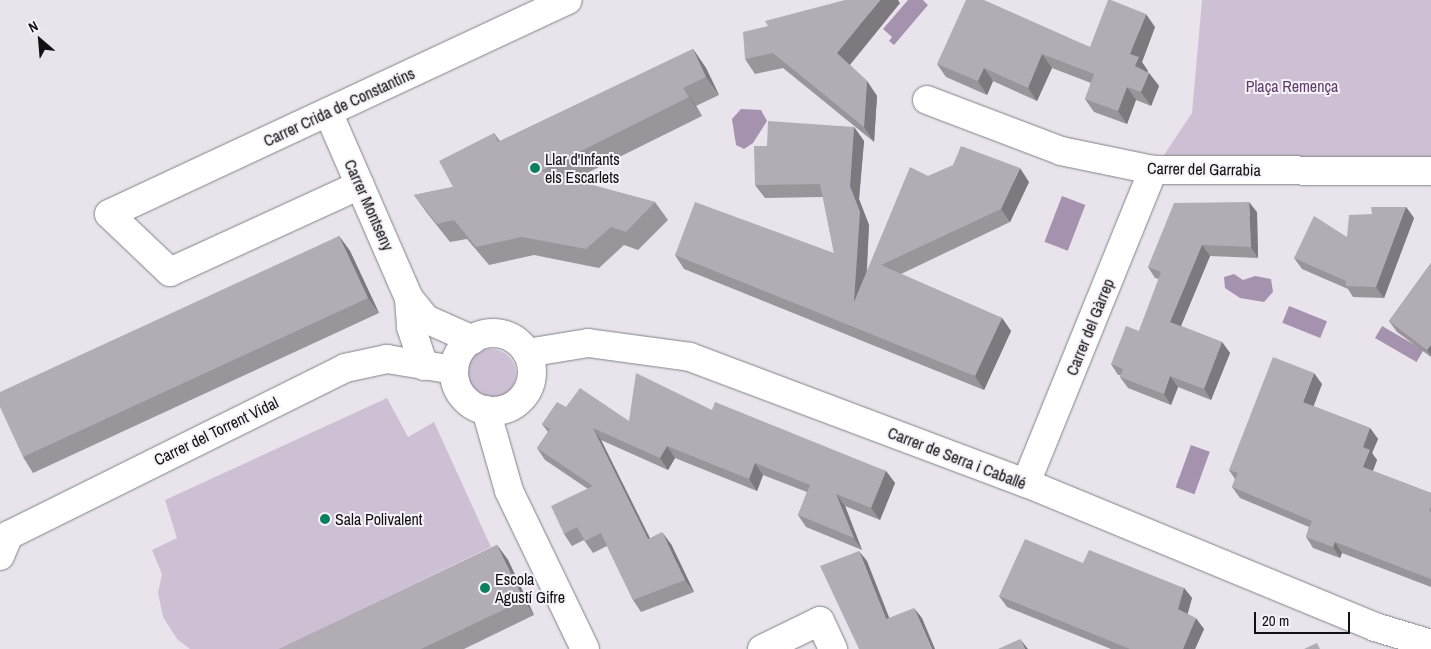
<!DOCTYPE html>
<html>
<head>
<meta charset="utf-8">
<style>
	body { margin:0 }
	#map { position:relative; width:1431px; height:649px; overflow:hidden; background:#e9e4ec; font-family:"Archivo Narrow",sans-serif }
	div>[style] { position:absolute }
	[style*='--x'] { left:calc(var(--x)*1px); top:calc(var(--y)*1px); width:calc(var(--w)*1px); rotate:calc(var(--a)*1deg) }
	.green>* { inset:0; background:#cec0d4 }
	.round { border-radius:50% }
	.water>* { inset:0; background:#a592ae; transform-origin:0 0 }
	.roads { filter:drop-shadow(0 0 1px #858087) drop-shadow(0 0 1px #858087) }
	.minor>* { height:28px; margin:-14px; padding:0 14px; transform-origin:14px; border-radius:14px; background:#fff }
	.minor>.ring { margin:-14px; padding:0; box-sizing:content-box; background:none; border:28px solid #fff; border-radius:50% }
	.wall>* { inset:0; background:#99959b }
	.shaded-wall>* { inset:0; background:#7d797e }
	.building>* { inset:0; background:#b2adb4 }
	.dots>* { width:14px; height:14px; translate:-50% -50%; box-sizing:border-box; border:2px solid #f7f2f9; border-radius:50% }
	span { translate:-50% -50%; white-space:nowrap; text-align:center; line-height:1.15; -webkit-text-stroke:4px #f7f2f9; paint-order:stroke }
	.park-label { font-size:16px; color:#5b3e67 }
	.street-label { font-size:16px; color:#121012 }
	.poi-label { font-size:16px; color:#121012 }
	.left { translate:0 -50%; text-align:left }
	.north { position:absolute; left:15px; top:15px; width:50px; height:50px; -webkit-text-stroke:4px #f7f2f9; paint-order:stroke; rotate:333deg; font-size:14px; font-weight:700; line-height:20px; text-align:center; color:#121012 }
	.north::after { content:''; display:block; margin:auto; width:18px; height:22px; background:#121012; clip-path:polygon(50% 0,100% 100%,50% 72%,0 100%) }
	.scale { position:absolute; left:1254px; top:612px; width:96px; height:22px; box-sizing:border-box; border:2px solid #121012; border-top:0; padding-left:6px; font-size:15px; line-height:18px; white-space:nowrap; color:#121012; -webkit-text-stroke:4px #f7f2f9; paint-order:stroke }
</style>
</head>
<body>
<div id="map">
	<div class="green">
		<i style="clip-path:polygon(1202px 0,1431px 0,1431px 171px,1154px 170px,1192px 113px)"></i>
		<i class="round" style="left:466px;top:349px;width:50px;height:50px"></i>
		<i style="clip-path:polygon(387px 398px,408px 437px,434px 422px,491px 547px,279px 649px,190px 649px,177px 639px,163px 617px,158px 593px,162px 574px,152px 550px,177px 538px,165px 500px)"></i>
	</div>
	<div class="water">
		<i style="clip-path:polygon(908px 0,923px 0,928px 5px,894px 45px,889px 41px,892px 37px,883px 29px)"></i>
		<i style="clip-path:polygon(741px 109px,761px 110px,767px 121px,753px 143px,744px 149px,736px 145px,732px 119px)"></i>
		<i style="left:1062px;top:196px;width:25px;height:49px;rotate:21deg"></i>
		<i style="clip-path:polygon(1234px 274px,1243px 280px,1255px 276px,1271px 279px,1273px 292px,1264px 302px,1240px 298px,1225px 288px,1224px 277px)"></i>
		<i style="left:1289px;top:306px;width:41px;height:18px;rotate:22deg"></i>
		<i style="left:1382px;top:326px;width:48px;height:14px;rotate:30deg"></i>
		<i style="left:1191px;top:445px;width:20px;height:45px;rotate:20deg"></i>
	</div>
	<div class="roads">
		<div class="minor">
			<i style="--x:927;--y:100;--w:143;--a:20.8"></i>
			<i style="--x:1061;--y:151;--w:94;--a:11.7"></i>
			<i style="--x:1153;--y:170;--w:278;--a:0.2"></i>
			<i style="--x:328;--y:112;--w:203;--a:66.5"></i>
			<i style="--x:409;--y:298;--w:27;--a:51"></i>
			<i style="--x:426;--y:319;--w:51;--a:24.1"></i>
			<i style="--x:360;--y:185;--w:209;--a:155.4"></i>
			<i style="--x:170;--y:272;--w:84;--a:-136.4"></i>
			<i style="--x:109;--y:214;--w:506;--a:-25"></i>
			<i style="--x:409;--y:298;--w:29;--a:86"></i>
			<i style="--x:411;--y:327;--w:41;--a:71.6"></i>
			<i class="ring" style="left:454px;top:333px;width:50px;height:50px"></i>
			<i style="--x:527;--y:353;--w:62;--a:-9.3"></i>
			<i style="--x:588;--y:343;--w:103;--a:7.8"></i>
			<i style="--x:690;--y:357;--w:359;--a:20.6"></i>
			<i style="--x:1026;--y:483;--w:378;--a:22.4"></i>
			<i style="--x:1375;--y:627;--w:59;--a:16.9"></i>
			<i style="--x:486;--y:410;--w:84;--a:74.1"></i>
			<i style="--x:509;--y:491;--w:175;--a:64.3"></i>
			<i style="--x:1026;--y:483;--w:338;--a:-67.9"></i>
			<i style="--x:0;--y:556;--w:23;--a:-67"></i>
			<i style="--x:9;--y:535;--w:375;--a:-26.4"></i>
			<i style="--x:345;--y:368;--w:43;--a:-12.1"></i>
			<i style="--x:387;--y:359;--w:68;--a:9.3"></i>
			<i style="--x:762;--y:649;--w:64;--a:-25.8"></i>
			<i style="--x:820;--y:621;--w:31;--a:65"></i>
		</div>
	</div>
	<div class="wall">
		<i style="clip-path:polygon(900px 3px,850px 65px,867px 81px,877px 96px,874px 142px,783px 68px,755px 74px,745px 59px)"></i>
		<i style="clip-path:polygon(1155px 27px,1142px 62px,1148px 71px,1147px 72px,1149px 73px,1159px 86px,1151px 106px,1136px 100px,1127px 124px,1094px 112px,1085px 99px,1091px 83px,1052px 68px,1037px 101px,993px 81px,987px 95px,946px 77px,937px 64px,1090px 47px)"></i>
		<i style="clip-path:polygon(693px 49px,706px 68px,719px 95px,696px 106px,702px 116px,573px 180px,655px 202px,668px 220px,638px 250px,624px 245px,599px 268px,534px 255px,489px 265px,467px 239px,450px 242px,427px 213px,414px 195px,453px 187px,494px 133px,500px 141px)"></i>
		<i style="clip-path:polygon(854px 127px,864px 141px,859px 199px,869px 225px,867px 272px,928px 176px,1029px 182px,1010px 222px,901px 274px,1002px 318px,1011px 331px,984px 390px,684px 269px,675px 255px,834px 253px,823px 197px,765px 198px,755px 185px,767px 146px)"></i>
		<i style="clip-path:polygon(1406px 207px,1414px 218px,1384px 298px,1353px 297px,1348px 289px,1302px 269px,1294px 258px,1347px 237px,1372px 214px)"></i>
		<i style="clip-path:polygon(1257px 212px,1258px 258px,1210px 256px,1181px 326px,1222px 342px,1230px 353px,1211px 400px,1178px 387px,1171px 405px,1128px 388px,1120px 377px,1121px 375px,1118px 375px,1111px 364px,1139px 331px,1159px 279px,1155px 278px,1148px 267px)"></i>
		<i style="clip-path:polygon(339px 236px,350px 251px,379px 313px,33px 473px,23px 457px)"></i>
		<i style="clip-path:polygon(1431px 263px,1431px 357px,1397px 332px,1389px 321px)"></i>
		<i style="clip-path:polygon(1322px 384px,1313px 406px,1370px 428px,1378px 439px,1372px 453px,1377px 460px,1373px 471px,1431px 493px,1431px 587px,1342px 553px,1340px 558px,1313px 548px,1306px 537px,1309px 527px,1240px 498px,1232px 487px,1235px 479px,1229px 470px)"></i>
		<i style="clip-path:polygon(566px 407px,629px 421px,712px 410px,886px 471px,895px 483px,880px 520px,845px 506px,862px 550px,806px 527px,798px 515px,807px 492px,763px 475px,757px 491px,675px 458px,668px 470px,601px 440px,650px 538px,671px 544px,694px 592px,641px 612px,633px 600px,607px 546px,593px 553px,584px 540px,572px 546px,564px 534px,588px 489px,545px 460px,537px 448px,548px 432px,542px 424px)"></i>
		<i style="clip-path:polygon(497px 545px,508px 560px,534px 615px,464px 649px,279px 649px)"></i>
		<i style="clip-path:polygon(1083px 563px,1184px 588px,1192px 598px,1187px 614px,1204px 629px,1195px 649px,1111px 649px,1007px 607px,999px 596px)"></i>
	</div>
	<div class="shaded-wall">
		<i style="clip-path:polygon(880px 0,898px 0,900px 3px,847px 68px,837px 53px)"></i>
		<i style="clip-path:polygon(1146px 14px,1155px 27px,1142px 62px,1148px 71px,1144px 80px,1135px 66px,1130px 54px)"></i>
		<i style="clip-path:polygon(693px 49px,706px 68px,719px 95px,706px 77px)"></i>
		<i style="clip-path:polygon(1042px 54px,1052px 68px,1037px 101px,1028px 88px)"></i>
		<i style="clip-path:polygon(984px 68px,993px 81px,987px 95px,978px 81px)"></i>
		<i style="clip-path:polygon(1149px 73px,1159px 86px,1151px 106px,1141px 92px)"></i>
		<i style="clip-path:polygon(867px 81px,877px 96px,874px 142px,864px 127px)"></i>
		<i style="clip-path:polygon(1127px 87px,1136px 100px,1127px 124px,1118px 111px)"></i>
		<i style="clip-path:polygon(683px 88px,696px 106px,702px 116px,689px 97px)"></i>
		<i style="clip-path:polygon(854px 127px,864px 141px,859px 199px,869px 225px,864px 315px,854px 302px,850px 186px)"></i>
		<i style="clip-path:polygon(1020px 168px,1029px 182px,1010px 222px,1001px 209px)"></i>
		<i style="clip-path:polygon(1249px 202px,1257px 212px,1258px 258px,1251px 247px)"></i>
		<i style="clip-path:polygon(1406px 207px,1414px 218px,1384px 298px,1376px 287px)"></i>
		<i style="clip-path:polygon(339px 236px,350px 251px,379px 313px,368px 298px)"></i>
		<i style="clip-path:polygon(1202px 245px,1210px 256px,1178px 333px,1170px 322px)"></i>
		<i style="clip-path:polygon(1002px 318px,1011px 331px,984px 390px,975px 376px)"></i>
		<i style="clip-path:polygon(1222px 342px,1230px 353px,1211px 400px,1204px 389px)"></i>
		<i style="clip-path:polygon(1431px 345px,1431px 355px,1427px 350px)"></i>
		<i style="clip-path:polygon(1314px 373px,1322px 384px,1311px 413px,1303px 402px)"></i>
		<i style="clip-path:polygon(1170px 376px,1178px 387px,1171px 405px,1164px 394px)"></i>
		<i style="clip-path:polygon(593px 428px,601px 440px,656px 551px,648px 539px)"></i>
		<i style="clip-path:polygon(1370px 428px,1378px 439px,1372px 453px,1377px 460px,1370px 478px,1363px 467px,1363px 447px)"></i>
		<i style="clip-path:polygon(667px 446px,675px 458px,668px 470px,660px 458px)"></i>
		<i style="clip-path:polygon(755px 463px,763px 475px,757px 491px,749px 479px)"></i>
		<i style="clip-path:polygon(886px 471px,895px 483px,880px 520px,871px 508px)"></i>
		<i style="clip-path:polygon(836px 494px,845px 506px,862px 550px,854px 538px)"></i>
		<i style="clip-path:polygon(662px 532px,671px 544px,694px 592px,685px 580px)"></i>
		<i style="clip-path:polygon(1335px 542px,1342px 553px,1340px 558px,1333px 547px)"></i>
		<i style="clip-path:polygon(497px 545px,508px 560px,534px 615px,524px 600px)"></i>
		<i style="clip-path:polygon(859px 551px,867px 561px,894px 630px,886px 619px)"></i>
		<i style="clip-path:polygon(1184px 588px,1192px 598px,1186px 620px,1178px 609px)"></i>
		<i style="clip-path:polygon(914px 608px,922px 618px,935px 649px,932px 649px)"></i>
		<i style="clip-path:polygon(1196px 618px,1204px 629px,1195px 649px,1183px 649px)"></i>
		<i style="clip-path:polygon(1020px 639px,1028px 649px,1025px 649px)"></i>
	</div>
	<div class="building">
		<i style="clip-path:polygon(845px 0,880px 0,837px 53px,867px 81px,864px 127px,773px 53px,745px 59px,743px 32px,768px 26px,765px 21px)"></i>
		<i style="clip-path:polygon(966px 0,984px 0,1090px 47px,1108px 0,1111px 0,1146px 14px,1130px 54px,1139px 57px,1135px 66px,1149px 73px,1141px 92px,1127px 87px,1118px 111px,1085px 99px,1094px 74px,1042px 54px,1028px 88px,984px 68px,978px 81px,937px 64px)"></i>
		<i style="clip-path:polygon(693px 49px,706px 77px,683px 88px,689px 97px,541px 171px,655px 202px,626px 232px,611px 227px,586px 249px,522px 237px,476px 247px,454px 220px,437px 224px,414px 195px,453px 187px,439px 161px,494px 133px,498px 142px)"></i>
		<i style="clip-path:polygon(768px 121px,854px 127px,850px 186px,860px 212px,854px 302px,910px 167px,928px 176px,953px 165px,961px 146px,1020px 168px,1001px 209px,881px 265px,1002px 318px,975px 376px,675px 255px,695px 202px,834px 253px,820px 184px,755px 185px,754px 146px,767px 146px)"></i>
		<i style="clip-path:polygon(1249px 202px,1251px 247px,1202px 245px,1170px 322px,1222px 342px,1204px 389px,1170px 376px,1164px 394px,1120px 377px,1123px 369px,1111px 364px,1126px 326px,1139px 331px,1161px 272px,1148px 267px,1174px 203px)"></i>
		<i style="clip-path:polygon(1371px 207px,1406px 207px,1376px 287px,1346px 286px,1346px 281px,1294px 258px,1314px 216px,1347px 237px,1349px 215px,1372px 214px)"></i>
		<i style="clip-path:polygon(339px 236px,368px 298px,23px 457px,0 407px,0 392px)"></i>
		<i style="clip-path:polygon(1431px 263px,1431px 345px,1427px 350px,1389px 321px)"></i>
		<i style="clip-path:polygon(1273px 357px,1314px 373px,1303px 402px,1370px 428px,1363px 447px,1370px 450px,1363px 467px,1431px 493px,1431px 507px,1429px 511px,1431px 512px,1431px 579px,1335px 542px,1333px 547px,1306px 537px,1312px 521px,1232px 487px,1238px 473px,1229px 470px)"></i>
		<i style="clip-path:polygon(636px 373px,712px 410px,715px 402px,886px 471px,871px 508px,836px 494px,854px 538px,798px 515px,810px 485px,755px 463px,749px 479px,667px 446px,660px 458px,593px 428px,648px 539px,662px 532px,685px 580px,633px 600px,601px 533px,585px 541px,577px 527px,564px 534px,551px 506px,593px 486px,537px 448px,550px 429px,542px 424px,557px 402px,566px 407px,580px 388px,629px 421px)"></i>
		<i style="clip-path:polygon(1025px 539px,1083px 563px,1089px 550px,1184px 588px,1178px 609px,1196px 618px,1183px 649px,1130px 649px,999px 596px)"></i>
		<i style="clip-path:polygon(497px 545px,524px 600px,421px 649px,279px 649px)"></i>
		<i style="clip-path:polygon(859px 551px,886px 619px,914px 608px,932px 649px,859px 649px,820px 566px)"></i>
		<i style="clip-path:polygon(1020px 639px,1025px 649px,998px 649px)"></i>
		<i style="clip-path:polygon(1317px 643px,1320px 649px,1304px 649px)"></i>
	</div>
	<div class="dots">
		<i style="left:535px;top:168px;background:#0a805e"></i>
		<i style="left:325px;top:519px;background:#0a805e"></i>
		<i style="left:485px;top:588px;background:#0a805e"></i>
	</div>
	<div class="park-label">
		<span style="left:1292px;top:86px">Plaça Remença</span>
	</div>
	<div class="street-label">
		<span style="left:339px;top:107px;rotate:-25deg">Carrer Crida de Constantins</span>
		<span style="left:1204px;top:169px;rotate:1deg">Carrer del Garrabia</span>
		<span style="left:369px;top:205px;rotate:66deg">Carrer Montseny</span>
		<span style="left:1090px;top:327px;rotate:-68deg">Carrer del Gàrrep</span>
		<span style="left:216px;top:431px;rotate:-26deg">Carrer del Torrent Vidal</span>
		<span style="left:957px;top:458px;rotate:21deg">Carrer de Serra i Caballé</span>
	</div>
	<div class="poi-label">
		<span class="left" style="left:545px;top:168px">Llar d'Infants<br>els Escarlets</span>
		<span class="left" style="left:335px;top:519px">Sala Polivalent</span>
		<span class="left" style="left:495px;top:588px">Escola<br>Agustí Gifre</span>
	</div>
	<div class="north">N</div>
	<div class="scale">20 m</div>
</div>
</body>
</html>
